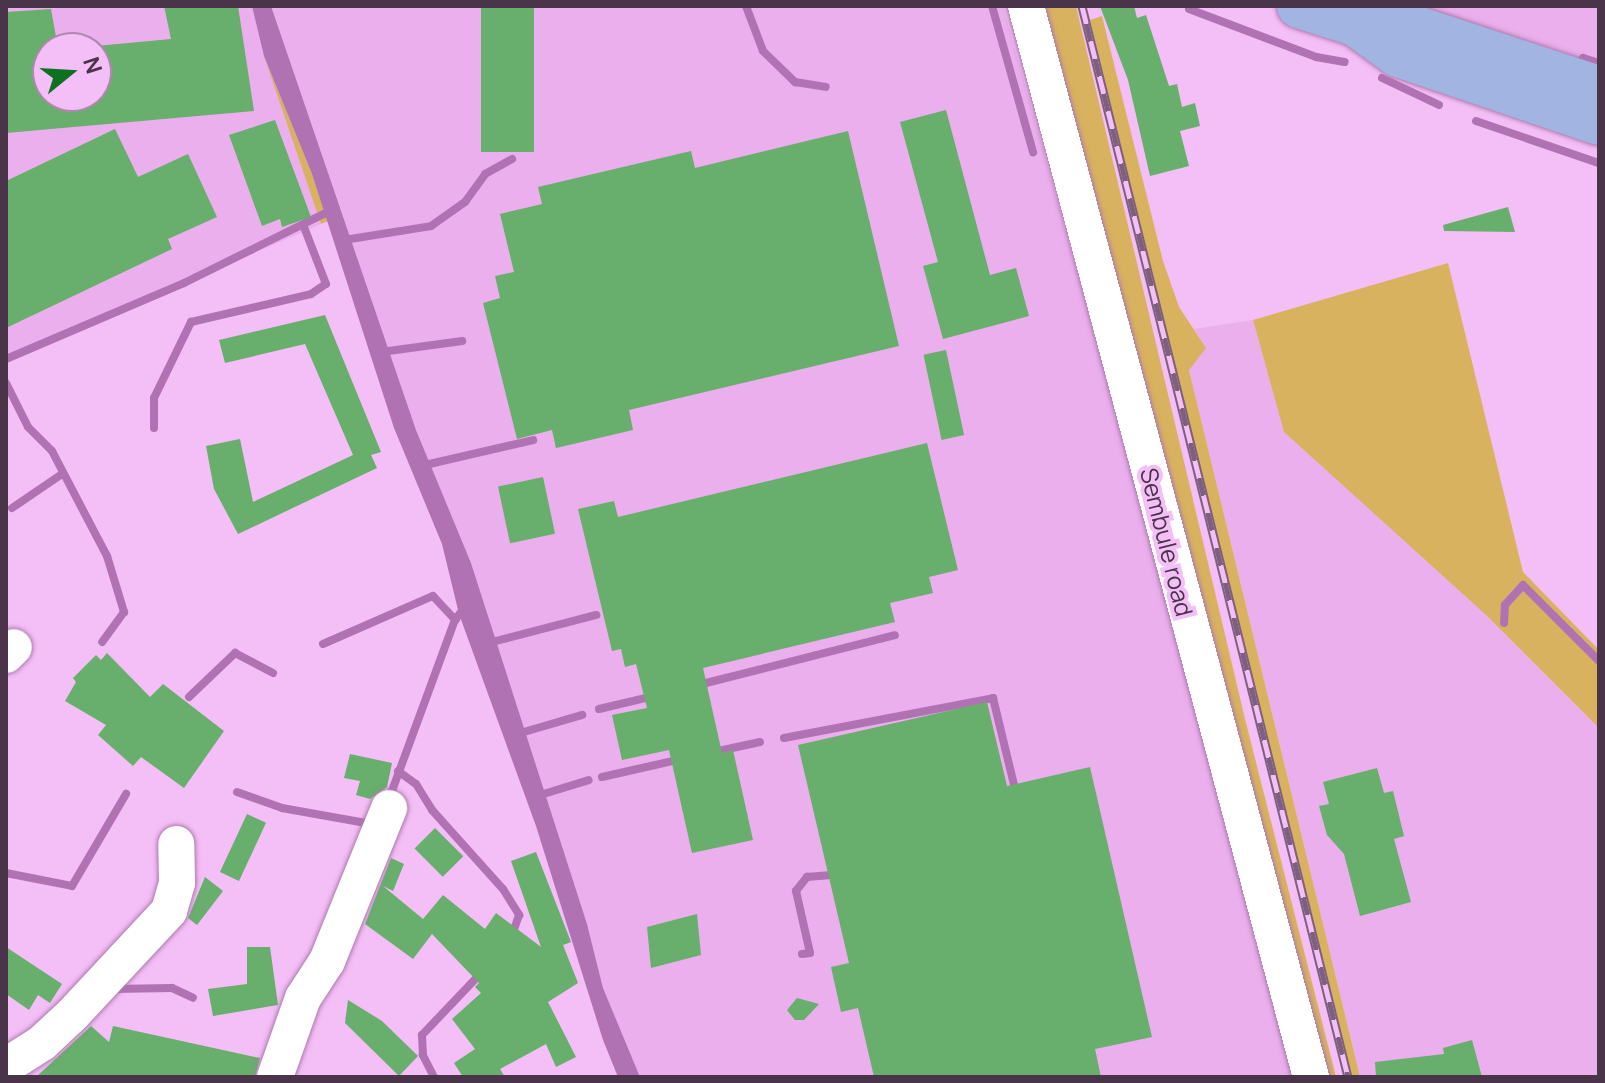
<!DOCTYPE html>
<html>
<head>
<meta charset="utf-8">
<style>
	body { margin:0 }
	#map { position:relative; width:1605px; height:1083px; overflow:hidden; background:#f4bef6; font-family:Manrope,sans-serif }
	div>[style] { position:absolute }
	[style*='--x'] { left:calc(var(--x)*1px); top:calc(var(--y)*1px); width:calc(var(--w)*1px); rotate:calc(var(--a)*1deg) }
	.built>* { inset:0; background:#eaafec }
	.green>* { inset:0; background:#d8b25e }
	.water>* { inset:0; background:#b172b4 }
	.stream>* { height:8px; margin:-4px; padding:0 4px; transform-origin:4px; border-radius:4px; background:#b172b4 }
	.building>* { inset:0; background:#68ae6c; transform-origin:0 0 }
	.roads { filter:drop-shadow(0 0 2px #ac7aae) drop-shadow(0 0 2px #ac7aae) }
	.minor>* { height:36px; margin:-18px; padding:0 18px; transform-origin:18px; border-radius:18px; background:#fff }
	.major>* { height:44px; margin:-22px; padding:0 22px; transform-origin:22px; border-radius:22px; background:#a2b5e2 }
	.rail>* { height:9px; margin-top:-4.5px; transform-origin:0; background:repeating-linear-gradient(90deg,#f4bef6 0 18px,#7e5f7f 0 36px); box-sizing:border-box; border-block:2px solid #7e5f7f }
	span { translate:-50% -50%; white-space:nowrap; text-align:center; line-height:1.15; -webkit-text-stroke:8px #f4bef6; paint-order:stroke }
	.street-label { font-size:24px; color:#49344a }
	.frame { position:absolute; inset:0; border:8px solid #49344a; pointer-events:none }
	.north { position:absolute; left:32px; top:32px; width:80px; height:80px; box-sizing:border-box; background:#f4bef6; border:2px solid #b087b1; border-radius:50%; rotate:72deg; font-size:22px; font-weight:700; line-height:32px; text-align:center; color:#49344a }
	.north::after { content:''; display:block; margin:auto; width:28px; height:36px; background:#0d7121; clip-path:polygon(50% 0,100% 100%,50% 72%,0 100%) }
</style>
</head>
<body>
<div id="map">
	<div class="built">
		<i style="clip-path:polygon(evenodd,6px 6px,252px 6px,321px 224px,6px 362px,6px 6px,48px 48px,96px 48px,96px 96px,48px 96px,48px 48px)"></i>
		<i style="clip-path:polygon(271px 6px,1003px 6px,1301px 1077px,640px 1077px,603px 988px,587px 924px,471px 563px,416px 430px)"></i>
		<i style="clip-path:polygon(1355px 6px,1599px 6px,1599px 89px)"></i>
		<i style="clip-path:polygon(1253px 320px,1284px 432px,1486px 615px,1599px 728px,1599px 1077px,1360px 1077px,1189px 369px,1206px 348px,1194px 329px)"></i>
	</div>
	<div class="green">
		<i style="clip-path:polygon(1076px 6px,1245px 719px,1336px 1077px,1323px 1077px,1034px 9px)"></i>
		<i style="clip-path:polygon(1102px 16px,1163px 261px,1179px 307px,1206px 348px,1189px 370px,1360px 1077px,1352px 1077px,1127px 182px,1090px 20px)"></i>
		<i style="clip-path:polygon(264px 56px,312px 174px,328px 221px,321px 224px)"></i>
		<i style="clip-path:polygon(1448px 263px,1523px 572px,1599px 650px,1599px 728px,1486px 615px,1284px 432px,1253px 320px)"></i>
	</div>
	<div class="water">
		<i style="clip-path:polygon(252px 6px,271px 6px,416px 430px,471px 563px,587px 924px,603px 988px,640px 1077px,618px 1077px,603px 1040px,536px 826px,459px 614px,442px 544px,394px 428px,312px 174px,264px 56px)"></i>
	</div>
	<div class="stream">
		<i style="--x:746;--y:6;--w:48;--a:69.3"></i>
		<i style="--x:763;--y:51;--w:45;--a:44.1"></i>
		<i style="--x:795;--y:82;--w:31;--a:9"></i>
		<i style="--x:992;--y:6;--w:152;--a:74.3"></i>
		<i style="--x:1189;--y:9;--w:136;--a:20.7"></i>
		<i style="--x:1316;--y:57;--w:29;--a:10"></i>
		<i style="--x:1577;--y:67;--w:11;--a:-56"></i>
		<i style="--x:1583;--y:58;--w:17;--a:17"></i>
		<i style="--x:1382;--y:78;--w:63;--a:25.3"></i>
		<i style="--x:1476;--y:121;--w:130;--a:18.9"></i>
		<i style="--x:344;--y:240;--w:88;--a:-9.1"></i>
		<i style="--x:431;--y:226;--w:42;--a:-35.2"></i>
		<i style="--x:465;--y:202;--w:34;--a:-54"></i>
		<i style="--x:485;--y:174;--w:31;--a:-29"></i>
		<i style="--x:381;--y:352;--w:82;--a:-7.7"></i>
		<i style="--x:6;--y:359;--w:194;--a:-23.1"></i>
		<i style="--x:184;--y:283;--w:165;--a:-26.3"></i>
		<i style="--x:6;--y:383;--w:49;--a:63.4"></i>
		<i style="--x:28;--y:427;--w:34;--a:45"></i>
		<i style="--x:52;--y:451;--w:119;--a:62.4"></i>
		<i style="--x:107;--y:556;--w:59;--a:73.1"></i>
		<i style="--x:124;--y:612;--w:37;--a:126"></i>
		<i style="--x:154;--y:428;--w:30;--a:-90"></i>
		<i style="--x:154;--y:398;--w:85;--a:-64"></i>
		<i style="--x:191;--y:322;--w:123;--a:-13.1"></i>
		<i style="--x:311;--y:294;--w:18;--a:-34"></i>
		<i style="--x:326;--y:284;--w:61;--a:-111.1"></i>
		<i style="--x:425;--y:465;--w:111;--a:-13"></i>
		<i style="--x:12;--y:508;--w:60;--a:-34.2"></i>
		<i style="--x:1504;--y:623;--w:18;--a:-87"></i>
		<i style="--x:1505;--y:605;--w:27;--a:-48"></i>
		<i style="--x:1523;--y:585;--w:107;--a:45"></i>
		<i style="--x:323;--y:644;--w:120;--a:-23.6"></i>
		<i style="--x:433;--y:596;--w:33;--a:47"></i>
		<i style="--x:484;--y:644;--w:116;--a:-14.5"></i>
		<i style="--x:698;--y:685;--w:203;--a:-14.2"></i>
		<i style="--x:189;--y:697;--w:64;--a:-43.7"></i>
		<i style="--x:235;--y:653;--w:43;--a:27.8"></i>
		<i style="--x:599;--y:709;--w:57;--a:-13.3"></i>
		<i style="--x:517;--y:734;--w:68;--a:-16.3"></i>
		<i style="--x:784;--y:738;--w:213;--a:-10.8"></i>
		<i style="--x:993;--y:698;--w:98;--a:76.4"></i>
		<i style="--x:714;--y:752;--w:47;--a:-12.3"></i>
		<i style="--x:398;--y:771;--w:22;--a:36"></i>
		<i style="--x:416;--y:784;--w:31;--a:58"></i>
		<i style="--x:432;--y:810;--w:106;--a:48.1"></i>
		<i style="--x:503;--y:889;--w:31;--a:58"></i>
		<i style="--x:519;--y:915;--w:24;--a:109"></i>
		<i style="--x:602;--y:777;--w:81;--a:-12.8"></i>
		<i style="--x:237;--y:792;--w:48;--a:19.6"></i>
		<i style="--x:282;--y:808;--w:91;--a:10.1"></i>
		<i style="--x:537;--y:796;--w:54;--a:-17.1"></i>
		<i style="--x:389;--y:799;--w:191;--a:-69.8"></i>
		<i style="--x:455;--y:620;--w:15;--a:-53"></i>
		<i style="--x:6;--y:873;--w:67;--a:11.1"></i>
		<i style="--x:72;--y:886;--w:107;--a:-59.6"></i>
		<i style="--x:802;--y:954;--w:8;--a:-7"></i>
		<i style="--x:810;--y:953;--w:64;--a:-102.7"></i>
		<i style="--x:796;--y:891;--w:18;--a:-52"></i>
		<i style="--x:807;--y:877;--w:21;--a:-5"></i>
		<i style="--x:113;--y:989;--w:59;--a:-1"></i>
		<i style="--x:172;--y:988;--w:23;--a:25"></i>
		<i style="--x:434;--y:1077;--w:25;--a:-117"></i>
		<i style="--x:423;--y:1055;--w:20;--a:-93"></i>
		<i style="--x:422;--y:1035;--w:87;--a:-46.4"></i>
	</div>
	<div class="building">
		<i style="clip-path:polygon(164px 6px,238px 6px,254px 111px,6px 133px,6px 12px,51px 9px,58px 48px,48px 48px,48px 96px,96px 96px,96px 46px,171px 39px)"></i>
		<i style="left:481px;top:6px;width:53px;height:146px"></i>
		<i style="clip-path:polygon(1100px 6px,1134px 6px,1137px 18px,1146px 15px,1169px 86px,1177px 84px,1182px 107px,1195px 103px,1200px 126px,1180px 131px,1189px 166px,1150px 176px,1128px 80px)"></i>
		<i style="clip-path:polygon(946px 110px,990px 275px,1016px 268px,1029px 316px,943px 339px,923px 266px,938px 262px,900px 122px)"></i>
		<i style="clip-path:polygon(275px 120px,311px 217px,282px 227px,280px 219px,262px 226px,229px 135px)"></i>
		<i style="clip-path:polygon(115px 129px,138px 177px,188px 154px,217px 217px,168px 239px,172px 249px,6px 328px,6px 181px)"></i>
		<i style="clip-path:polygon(848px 131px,899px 346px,629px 410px,633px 430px,556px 448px,552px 430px,517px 439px,483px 303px,500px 298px,495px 276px,514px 272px,500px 214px,542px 204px,538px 187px,691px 151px,695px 168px)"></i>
		<i style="clip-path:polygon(1508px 207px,1515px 232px,1444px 231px,1443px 225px)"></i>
		<i style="clip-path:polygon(325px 315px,381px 452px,371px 455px,377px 468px,238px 534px,214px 489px,206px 446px,240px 439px,253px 502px,353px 455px,305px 344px,225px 363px,219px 340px)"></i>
		<i style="left:946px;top:350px;width:87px;height:23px;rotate:78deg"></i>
		<i style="clip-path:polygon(927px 443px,958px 570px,929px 577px,933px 593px,890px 603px,895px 622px,703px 668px,722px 753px,733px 750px,753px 840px,692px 853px,669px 750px,622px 760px,612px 715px,647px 708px,636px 664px,625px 667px,621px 649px,612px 651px,578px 509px,614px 501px,618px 517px)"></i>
		<i style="left:543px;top:477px;width:58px;height:46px;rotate:78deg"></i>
		<i style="clip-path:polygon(107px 653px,150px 697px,163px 684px,224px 731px,184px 788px,141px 757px,133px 766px,98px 735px,106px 725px,65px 701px,76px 682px,73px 678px,96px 655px,101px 660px)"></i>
		<i style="clip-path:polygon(987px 702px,1007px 786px,1090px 767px,1152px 1037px,1095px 1049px,1101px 1077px,874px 1077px,858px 1008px,841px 1012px,831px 967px,849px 963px,798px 745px)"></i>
		<i style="clip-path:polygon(350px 754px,392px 763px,387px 787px,370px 799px,356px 795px,360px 781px,344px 778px)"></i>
		<i style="clip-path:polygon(1377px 768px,1384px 793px,1393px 791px,1404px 836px,1394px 839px,1411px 902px,1360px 916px,1344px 854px,1327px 835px,1319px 806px,1329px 804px,1323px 782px)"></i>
		<i style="left:247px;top:814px;width:21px;height:64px;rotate:25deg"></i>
		<i style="left:435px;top:828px;width:40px;height:29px;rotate:45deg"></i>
		<i style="clip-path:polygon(536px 852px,571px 942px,563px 945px,578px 983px,548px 1002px,576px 1057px,556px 1067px,546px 1044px,500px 1069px,505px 1077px,463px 1077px,454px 1063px,475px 1049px,452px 1019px,481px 993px,475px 987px,479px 983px,432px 934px,413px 959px,365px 924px,391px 858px,404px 864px,393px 891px,383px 886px,423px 919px,443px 895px,485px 929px,496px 913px,541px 947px,511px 861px)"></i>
		<i style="clip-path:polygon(205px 877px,223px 891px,197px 925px,188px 918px)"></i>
		<i style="clip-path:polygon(697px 914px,701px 955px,651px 968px,647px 927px)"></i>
		<i style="clip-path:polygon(6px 947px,62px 984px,50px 1003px,38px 995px,29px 1010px,6px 994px)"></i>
		<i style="clip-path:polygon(247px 947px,270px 947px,278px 1005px,213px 1016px,208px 989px,247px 984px)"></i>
		<i style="clip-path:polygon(797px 998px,819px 1004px,804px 1020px,795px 1020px,787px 1010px)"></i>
		<i style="clip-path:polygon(348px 1000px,382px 1021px,418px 1056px,399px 1076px,345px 1023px)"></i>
		<i style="clip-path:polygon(91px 1026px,109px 1042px,113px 1026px,260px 1058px,255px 1077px,36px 1077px)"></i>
		<i style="clip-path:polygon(1472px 1040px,1482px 1077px,1376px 1077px,1375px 1062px,1444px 1054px,1443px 1048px)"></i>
	</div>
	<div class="roads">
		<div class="minor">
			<i style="--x:1026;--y:6;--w:1108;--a:75.1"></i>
			<i style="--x:6;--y:655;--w:11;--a:-45"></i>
			<i style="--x:6;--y:1066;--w:43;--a:-32.6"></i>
			<i style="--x:42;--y:1043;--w:42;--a:-43.1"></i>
			<i style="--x:73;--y:1014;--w:141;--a:-47"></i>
			<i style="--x:169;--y:911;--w:29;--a:-74"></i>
			<i style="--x:177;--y:883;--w:39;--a:-91"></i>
			<i style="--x:275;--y:1077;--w:84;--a:-70.5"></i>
			<i style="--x:303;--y:998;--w:44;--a:-57"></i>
			<i style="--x:327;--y:961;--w:165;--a:-67.9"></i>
		</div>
		<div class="major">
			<i style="--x:1299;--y:6;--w:59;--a:17.8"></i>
			<i style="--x:1355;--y:24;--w:52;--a:1.1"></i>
			<i style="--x:1407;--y:25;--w:202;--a:18.2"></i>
			<i style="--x:1355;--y:24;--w:53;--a:35.8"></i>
			<i style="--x:1398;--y:55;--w:212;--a:18.7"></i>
		</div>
	</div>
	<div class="rail">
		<i style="--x:1082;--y:6;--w:1104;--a:76.05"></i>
	</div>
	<div class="street-label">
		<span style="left:1167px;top:542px;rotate:76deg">Sembule road</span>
	</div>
	<div class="frame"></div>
	<div class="north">N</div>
</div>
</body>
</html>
